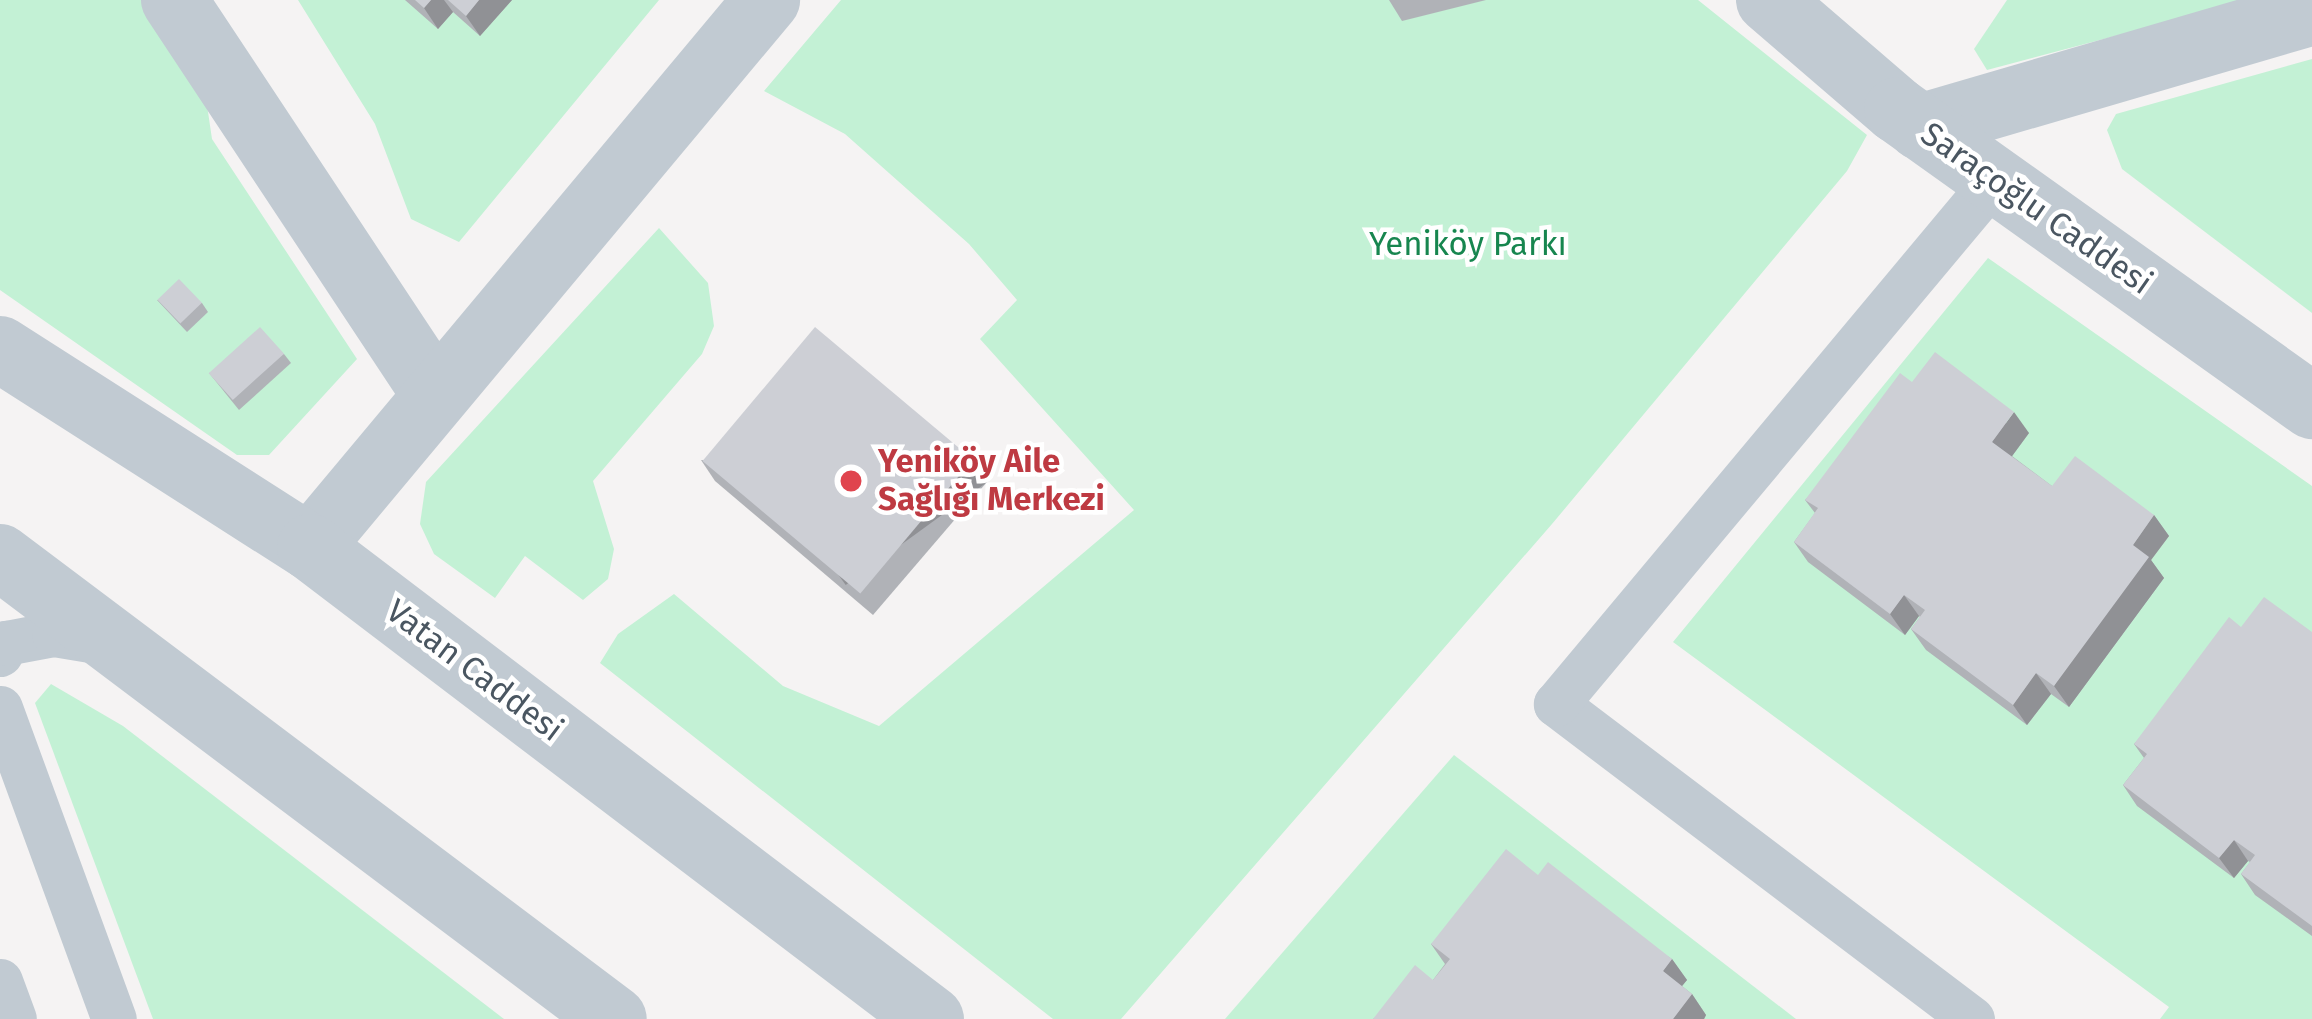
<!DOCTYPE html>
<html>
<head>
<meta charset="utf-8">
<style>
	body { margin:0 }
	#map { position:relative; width:2312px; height:1019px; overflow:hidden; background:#f5f3f3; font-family:"Fira Sans",sans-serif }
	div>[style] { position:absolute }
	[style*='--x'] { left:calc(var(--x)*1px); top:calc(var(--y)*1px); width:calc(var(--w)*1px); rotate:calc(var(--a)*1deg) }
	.green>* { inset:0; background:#c3f1d5 }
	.service>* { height:45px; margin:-22.5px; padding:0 22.5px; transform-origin:22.5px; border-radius:22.5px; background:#c1cad2 }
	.pedestrian>* { height:66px; margin:-33px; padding:0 33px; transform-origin:33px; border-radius:33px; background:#c1cad2 }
	.minor>* { height:66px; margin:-33px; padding:0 33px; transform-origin:33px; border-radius:33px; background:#c1cad2 }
	.tertiary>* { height:66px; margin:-33px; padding:0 33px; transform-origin:33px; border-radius:33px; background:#c1cad2 }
	.wall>* { inset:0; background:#b0b2b7 }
	.shaded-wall>* { inset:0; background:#909195; transform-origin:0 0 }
	.building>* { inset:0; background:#cdcfd5; transform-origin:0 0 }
	.dots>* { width:33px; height:33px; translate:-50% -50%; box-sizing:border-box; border:6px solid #fff; border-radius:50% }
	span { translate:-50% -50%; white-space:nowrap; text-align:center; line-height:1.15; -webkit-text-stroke:9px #fff; paint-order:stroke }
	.street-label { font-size:33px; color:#4a5661 }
	.park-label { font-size:33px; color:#17864f }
	.health-label { font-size:33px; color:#be3a42; font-weight:700 }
	.left { translate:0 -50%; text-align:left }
</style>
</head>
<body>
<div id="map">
	<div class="green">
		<i style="clip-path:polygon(0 0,149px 0,203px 78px,212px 139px,357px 359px,269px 455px,237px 455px,0 290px)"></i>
		<i style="clip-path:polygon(298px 0,659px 0,459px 242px,411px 219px,375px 124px)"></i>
		<i style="clip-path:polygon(841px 0,1698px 0,1867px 135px,1847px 171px,1552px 524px,1121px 1019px,1053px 1019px,600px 663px,618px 634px,674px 594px,783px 686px,879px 726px,1134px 510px,980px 339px,1017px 300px,969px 244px,845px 134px,764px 91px)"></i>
		<i style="clip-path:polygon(2007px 0,2251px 0,1987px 70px,1974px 49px)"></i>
		<i style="clip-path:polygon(2312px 59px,2312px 313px,2122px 169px,2107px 130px,2116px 114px)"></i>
		<i style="clip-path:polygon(659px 228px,708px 283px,714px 326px,702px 354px,593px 481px,614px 549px,608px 579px,583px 600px,525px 556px,495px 598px,434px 554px,420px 524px,426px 482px)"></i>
		<i style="clip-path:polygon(1988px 258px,2312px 486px,2312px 1019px,2160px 1019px,2169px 1007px,1673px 642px)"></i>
		<i style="clip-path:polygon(51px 684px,123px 726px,504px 1019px,153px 1019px,35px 703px)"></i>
		<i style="clip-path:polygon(1454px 755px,1796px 1019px,1225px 1019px)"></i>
	</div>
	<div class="service">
		<i style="--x:0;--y:654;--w:13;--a:-61"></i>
		<i style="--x:6;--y:643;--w:49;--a:-10.6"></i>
		<i style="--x:54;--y:634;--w:55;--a:9.5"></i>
		<i style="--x:0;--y:708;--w:331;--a:69.9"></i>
		<i style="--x:0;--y:981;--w:40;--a:69.8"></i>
		<i style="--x:1972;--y:1019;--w:522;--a:-142.87"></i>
		<i style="--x:1556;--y:704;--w:683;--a:-50.11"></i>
	</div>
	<div class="pedestrian">
		<i style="--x:174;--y:0;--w:471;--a:56.5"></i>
		<i style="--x:1920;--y:127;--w:409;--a:-16.3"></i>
	</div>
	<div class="minor">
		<i style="--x:1769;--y:0;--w:169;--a:40.7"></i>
		<i style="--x:1897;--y:110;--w:510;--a:35.5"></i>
		<i style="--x:310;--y:547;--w:713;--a:-50.12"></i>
	</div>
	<div class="tertiary">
		<i style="--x:0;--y:349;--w:368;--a:32.6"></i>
		<i style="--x:310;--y:547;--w:780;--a:37.24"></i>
		<i style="--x:0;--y:557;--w:768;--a:36.96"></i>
	</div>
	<div class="wall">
		<i style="clip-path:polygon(405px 0,512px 0,480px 36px,453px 12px,438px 29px)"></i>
		<i style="clip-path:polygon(1389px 0,1486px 0,1402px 21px)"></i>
		<i style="clip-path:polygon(157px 300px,202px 303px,208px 312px,187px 332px)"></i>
		<i style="clip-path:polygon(284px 354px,291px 363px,239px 410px,209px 373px)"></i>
		<i style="clip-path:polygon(1912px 382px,2029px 433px,2012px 456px,2052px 486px,2154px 515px,2169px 536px,2151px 560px,2164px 578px,2069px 707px,2051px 694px,2027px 725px,1926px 650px,1911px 629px,1920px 617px,1919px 616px,1905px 635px,1808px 562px,1794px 542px,1815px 513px,1805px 500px)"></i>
		<i style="clip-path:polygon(701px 460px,987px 482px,873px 615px,715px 481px)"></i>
		<i style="clip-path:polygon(2241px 627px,2312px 632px,2312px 936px,2255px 895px,2241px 874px,2250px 862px,2248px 861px,2234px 878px,2137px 806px,2123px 785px,2144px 758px,2134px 744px)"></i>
		<i style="clip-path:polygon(1538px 875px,1672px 959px,1687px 980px,1682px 986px,1692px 994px,1706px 1015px,1704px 1019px,1373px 1019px,1433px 980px,1445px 964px,1431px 944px)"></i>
	</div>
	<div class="shaded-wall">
		<i style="clip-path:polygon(431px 0,444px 0,453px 12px,438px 29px,424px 8px)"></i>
		<i style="clip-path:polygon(479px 0,512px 0,480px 36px,466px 16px)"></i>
		<i style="clip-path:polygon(2014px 412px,2029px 433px,2007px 463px,1992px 442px)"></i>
		<i style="left:972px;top:461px;width:26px;height:175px;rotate:54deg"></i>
		<i style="clip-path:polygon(2154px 515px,2169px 536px,2151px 560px,2164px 578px,2069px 707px,2054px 686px,2133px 545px)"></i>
		<i style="clip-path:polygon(1904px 595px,1919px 616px,1905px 635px,1890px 614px)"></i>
		<i style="clip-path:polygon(2036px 673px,2051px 694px,2027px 725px,2013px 705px)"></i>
		<i style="clip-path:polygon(2234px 840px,2248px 861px,2234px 878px,2219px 858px)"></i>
		<i style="clip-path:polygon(1672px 959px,1687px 980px,1677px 992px,1663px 971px)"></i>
		<i style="clip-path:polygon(1692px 994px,1706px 1015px,1704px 1019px,1673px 1019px)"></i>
	</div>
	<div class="building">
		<i style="clip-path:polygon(415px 0,431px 0,424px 8px)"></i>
		<i style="clip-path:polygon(448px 0,479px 0,466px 16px)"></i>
		<i style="left:179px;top:279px;width:33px;height:30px;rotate:46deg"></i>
		<i style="left:260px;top:327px;width:36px;height:69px;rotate:48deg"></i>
		<i style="left:815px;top:327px;width:206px;height:175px;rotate:40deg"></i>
		<i style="clip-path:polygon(1935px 352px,2014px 412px,1992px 442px,2052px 486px,2075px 456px,2154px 515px,2133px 545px,2149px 557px,2054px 686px,2036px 673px,2013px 705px,1911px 629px,1925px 610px,1904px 595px,1890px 614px,1794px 542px,1818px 508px,1805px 500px,1900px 373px,1912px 382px)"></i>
		<i style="clip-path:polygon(2264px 597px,2312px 632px,2312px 926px,2241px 874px,2255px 855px,2234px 840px,2219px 858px,2123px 785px,2147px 754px,2134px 744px,2229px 617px,2241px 627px)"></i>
		<i style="clip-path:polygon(1506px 849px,1538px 875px,1548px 862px,1672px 959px,1663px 971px,1692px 994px,1673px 1019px,1373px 1019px,1415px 965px,1433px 980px,1450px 959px,1431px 944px)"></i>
	</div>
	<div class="dots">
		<i style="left:851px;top:481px;background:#e0444e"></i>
	</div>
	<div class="street-label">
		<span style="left:2036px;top:209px;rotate:35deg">Saraçoğlu Caddesi</span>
		<span style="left:474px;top:671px;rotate:37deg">Vatan Caddesi</span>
	</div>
	<div class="park-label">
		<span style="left:1468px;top:245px">Yeniköy Parkı</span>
	</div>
	<div class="health-label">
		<span class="left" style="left:878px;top:481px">Yeniköy Aile<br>Sağlığı Merkezi</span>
	</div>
</div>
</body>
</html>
